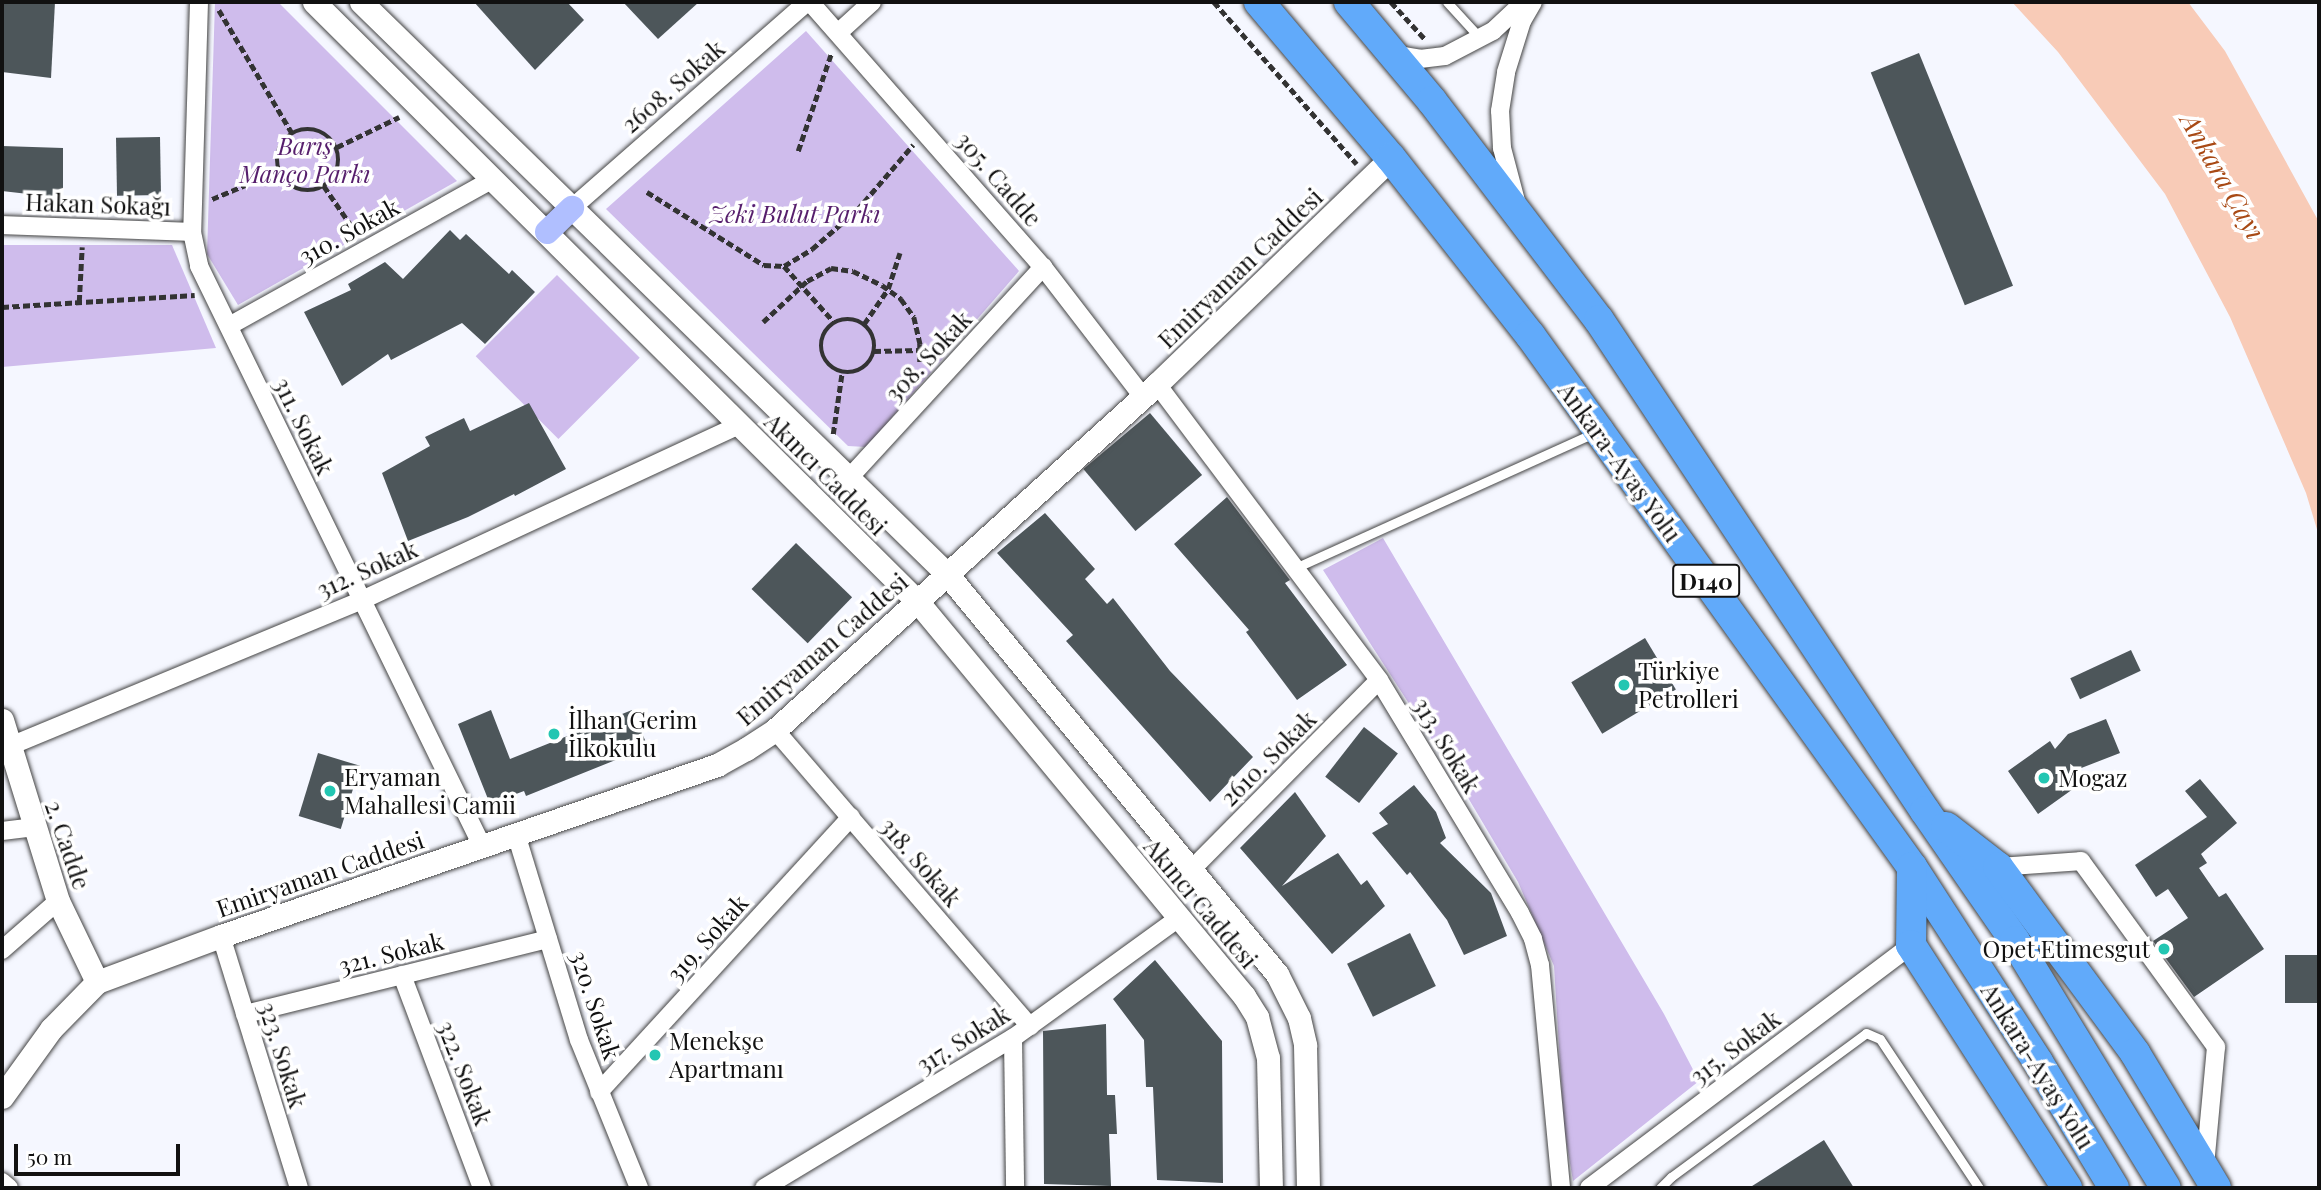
<!DOCTYPE html>
<html>
<head>
<meta charset="utf-8">
<style>
	body { margin:0 }
	#map { position:relative; width:2321px; height:1190px; overflow:hidden; background:#f5f7ff; font-family:"Playfair Display",serif }
	div>[style] { position:absolute }
	[style*='--x'] { left:calc(var(--x)*1px); top:calc(var(--y)*1px); width:calc(var(--w)*1px); rotate:calc(var(--a)*1deg) }
	.green>* { inset:0; background:#cfbcec; transform-origin:0 0 }
	.water>* { inset:0; background:#f8cbb7 }
	.building>* { inset:0; background:#4d565a; transform-origin:0 0 }
	.path>* { height:4.5px; margin-top:-2.25px; transform-origin:0; background:repeating-linear-gradient(90deg,#333 0 7px,transparent 0 10.5px) }
	.path>.ring { margin:-2.25px; padding:0; box-sizing:content-box; background:none; border:4.5px solid #333; border-radius:50% }
	.roads { filter:drop-shadow(0 0 2px #444) drop-shadow(0 0 2px #444) }
	.service>* { height:9px; margin:-4.5px; padding:0 4.5px; transform-origin:4.5px; border-radius:4.5px; background:#fff }
	.minor>* { height:18px; margin:-9px; padding:0 9px; transform-origin:9px; border-radius:9px; background:#fff }
	.tertiary>* { height:23px; margin:-11.5px; padding:0 11.5px; transform-origin:11.5px; border-radius:11.5px; background:#fff }
	.secondary>* { height:24px; margin:-12px; padding:0 12px; transform-origin:12px; border-radius:12px; background:#b0bfff }
	.trunk>* { height:30px; margin:-15px; padding:0 15px; transform-origin:15px; border-radius:15px; background:#61aafa }
	.dots>* { width:19px; height:19px; translate:-50% -50%; box-sizing:border-box; border:4px solid #fff; border-radius:50% }
	span { translate:-50% -50%; white-space:nowrap; text-align:center; line-height:1.15; -webkit-text-stroke:7px #fff; paint-order:stroke }
	.shield-label span { padding:2px 5px; background:#fff; border:2px solid; border-radius:5px; -webkit-text-stroke-width:0 }
	.shield-label { font-size:23px; color:#111; font-weight:700 }
	.street-label { font-size:24px; color:#111 }
	.park-label { font-size:24px; color:#561e6c; font-style:italic }
	.poi-label { font-size:24px; color:#111 }
	.left { translate:0 -50%; text-align:left }
	.right { translate:-100% -50%; text-align:right }
	.water-label { font-size:26px; color:#a84914; font-style:italic }
	.frame { position:absolute; inset:0; border:4px solid #111; pointer-events:none }
	.scale { position:absolute; left:14px; top:1144px; width:166px; height:32px; box-sizing:border-box; border:4px solid #111; border-top:0; padding-left:9px; font-size:21px; line-height:24px; white-space:nowrap; color:#111; -webkit-text-stroke:5px #fff; paint-order:stroke }
</style>
</head>
<body>
<div id="map">
	<div class="green">
		<i style="clip-path:polygon(215px 2px,278px 2px,457px 181px,238px 305px,207px 254px)"></i>
		<i style="clip-path:polygon(806px 31px,1019px 271px,866px 447px,848px 446px,606px 209px)"></i>
		<i style="clip-path:polygon(2px 245px,172px 245px,216px 348px,2px 367px)"></i>
		<i style="left:557px;top:275px;width:117px;height:115px;rotate:45deg"></i>
		<i style="clip-path:polygon(1383px 538px,1664px 1014px,1699px 1081px,1573px 1181px,1564px 1128px,1554px 966px,1518px 882px,1451px 769px,1323px 570px)"></i>
	</div>
	<div class="water">
		<i style="clip-path:polygon(2012px 2px,2188px 2px,2225px 51px,2319px 222px,2319px 536px,2306px 493px,2230px 317px,2165px 194px,2058px 52px)"></i>
	</div>
	<div class="building">
		<i style="clip-path:polygon(2px 2px,55px 2px,51px 78px,2px 72px)"></i>
		<i style="clip-path:polygon(474px 2px,567px 2px,584px 20px,535px 70px)"></i>
		<i style="clip-path:polygon(623px 2px,699px 2px,658px 39px)"></i>
		<i style="left:1919px;top:53px;width:251px;height:52px;rotate:68deg"></i>
		<i style="left:160px;top:137px;width:58px;height:44px;rotate:89deg"></i>
		<i style="clip-path:polygon(2px 146px,63px 148px,63px 198px,2px 191px)"></i>
		<i style="clip-path:polygon(450px 230px,460px 240px,466px 234px,509px 274px,512px 270px,535px 292px,485px 344px,462px 323px,391px 360px,388px 354px,342px 386px,304px 312px,351px 290px,348px 284px,385px 262px,403px 279px)"></i>
		<i style="clip-path:polygon(529px 403px,566px 469px,515px 496px,514px 494px,468px 517px,408px 541px,382px 473px,430px 446px,425px 437px,464px 418px,470px 431px)"></i>
		<i style="left:1150px;top:413px;width:81px;height:87px;rotate:50deg"></i>
		<i style="clip-path:polygon(1227px 497px,1290px 580px,1285px 583px,1347px 665px,1297px 700px,1246px 632px,1249px 630px,1174px 544px)"></i>
		<i style="clip-path:polygon(1045px 513px,1095px 569px,1085px 579px,1107px 604px,1113px 598px,1170px 671px,1253px 757px,1210px 802px,1066px 641px,1073px 635px,997px 553px)"></i>
		<i style="left:796px;top:543px;width:78px;height:64px;rotate:44deg"></i>
		<i style="left:1645px;top:638px;width:60px;height:86px;rotate:59deg"></i>
		<i style="left:2131px;top:650px;width:23px;height:67px;rotate:65deg"></i>
		<i style="clip-path:polygon(491px 710px,510px 759px,632px 710px,648px 747px,526px 796px,524px 791px,490px 804px,458px 724px)"></i>
		<i style="clip-path:polygon(2106px 719px,2120px 753px,2071px 772px,2080px 784px,2038px 814px,2008px 771px,2050px 741px,2055px 749px,2068px 734px)"></i>
		<i style="left:1364px;top:727px;width:43px;height:63px;rotate:38deg"></i>
		<i style="left:318px;top:753px;width:44px;height:66px;rotate:17deg"></i>
		<i style="clip-path:polygon(2200px 779px,2237px 823px,2201px 854px,2207px 863px,2199px 868px,2219px 897px,2226px 893px,2264px 949px,2194px 997px,2153px 941px,2188px 918px,2168px 889px,2156px 897px,2135px 865px,2207px 817px,2185px 791px)"></i>
		<i style="clip-path:polygon(1414px 785px,1436px 812px,1446px 838px,1440px 843px,1491px 893px,1507px 936px,1464px 955px,1447px 920px,1410px 872px,1407px 875px,1372px 833px,1388px 824px,1379px 813px)"></i>
		<i style="clip-path:polygon(1295px 792px,1326px 836px,1282px 886px,1338px 853px,1361px 885px,1367px 880px,1385px 906px,1332px 954px,1240px 848px)"></i>
		<i style="left:1410px;top:933px;width:59px;height:70px;rotate:64deg"></i>
		<i style="left:2285px;top:955px;width:34px;height:48px"></i>
		<i style="clip-path:polygon(1155px 960px,1222px 1041px,1223px 1183px,1157px 1180px,1153px 1087px,1146px 1087px,1144px 1040px,1113px 999px)"></i>
		<i style="clip-path:polygon(1106px 1024px,1107px 1095px,1115px 1095px,1117px 1134px,1109px 1134px,1111px 1186px,1044px 1184px,1043px 1031px)"></i>
		<i style="clip-path:polygon(1824px 1140px,1854px 1188px,1749px 1188px)"></i>
	</div>
	<div class="path">
		<i style="--x:1214;--y:2;--w:216;--a:48.6"></i>
		<i style="--x:1391;--y:2;--w:52;--a:47.4"></i>
		<i style="--x:219;--y:10;--w:143;--a:59.3"></i>
		<i class="ring" style="left:277px;top:129px;width:57.5px;height:57.5px"></i>
		<i style="--x:337;--y:147;--w:69;--a:-25.8"></i>
		<i style="--x:798;--y:151;--w:102;--a:-71.2"></i>
		<i style="--x:324;--y:186;--w:58;--a:55.5"></i>
		<i style="--x:647;--y:192;--w:138;--a:32"></i>
		<i style="--x:764;--y:265;--w:20;--a:3"></i>
		<i style="--x:784;--y:266;--w:75;--a:48.2"></i>
		<i style="--x:212;--y:199;--w:73;--a:-22.7"></i>
		<i style="--x:784;--y:266;--w:33;--a:-31"></i>
		<i style="--x:812;--y:249;--w:60;--a:-40.9"></i>
		<i style="--x:857;--y:210;--w:86;--a:-49.3"></i>
		<i style="--x:79;--y:302;--w:55;--a:-86.9"></i>
		<i style="--x:2;--y:307;--w:193;--a:-3.6"></i>
		<i class="ring" style="left:821px;top:319px;width:49.5px;height:49.5px"></i>
		<i style="--x:763;--y:322;--w:60;--a:-43"></i>
		<i style="--x:807;--y:281;--w:27;--a:-28"></i>
		<i style="--x:831;--y:268;--w:22;--a:8"></i>
		<i style="--x:853;--y:271;--w:32;--a:26"></i>
		<i style="--x:882;--y:285;--w:24;--a:36"></i>
		<i style="--x:901;--y:299;--w:22;--a:54"></i>
		<i style="--x:914;--y:317;--w:28;--a:77"></i>
		<i style="--x:920;--y:344;--w:18;--a:90"></i>
		<i style="--x:864;--y:324;--w:42;--a:-55.6"></i>
		<i style="--x:888;--y:289;--w:38;--a:-72"></i>
		<i style="--x:874;--y:351;--w:46;--a:-1.2"></i>
		<i style="--x:833;--y:434;--w:63;--a:-81.7"></i>
	</div>
	<div class="roads">
		<div class="service">
			<i style="--x:1447;--y:2;--w:49;--a:47.5"></i>
			<i style="--x:1295;--y:568;--w:328;--a:-24.3"></i>
			<i style="--x:1660;--y:1188;--w:16;--a:-45"></i>
			<i style="--x:1671;--y:1177;--w:242;--a:-36.4"></i>
			<i style="--x:1866;--y:1033;--w:15;--a:23"></i>
			<i style="--x:1880;--y:1039;--w:179;--a:56.4"></i>
		</div>
		<div class="minor">
			<i style="--x:199;--y:2;--w:230;--a:91.7"></i>
			<i style="--x:192;--y:232;--w:35;--a:78"></i>
			<i style="--x:199;--y:266;--w:645;--a:63.99"></i>
			<i style="--x:810;--y:2;--w:353;--a:48.7"></i>
			<i style="--x:1043;--y:267;--w:164;--a:52.4"></i>
			<i style="--x:838;--y:33;--w:46;--a:-42.4"></i>
			<i style="--x:1393;--y:54;--w:27;--a:10"></i>
			<i style="--x:1420;--y:59;--w:25;--a:-7"></i>
			<i style="--x:1445;--y:56;--w:54;--a:-27.5"></i>
			<i style="--x:1493;--y:31;--w:42;--a:-43.1"></i>
			<i style="--x:1516;--y:201;--w:55;--a:-104.8"></i>
			<i style="--x:1502;--y:148;--w:37;--a:-93"></i>
			<i style="--x:1500;--y:111;--w:39;--a:-81"></i>
			<i style="--x:1506;--y:72;--w:53;--a:-72.6"></i>
			<i style="--x:1522;--y:21;--w:22;--a:-60"></i>
			<i style="--x:572;--y:208;--w:313;--a:-41.2"></i>
			<i style="--x:2;--y:225;--w:190;--a:2.1"></i>
			<i style="--x:229;--y:326;--w:302;--a:-29.1"></i>
			<i style="--x:1157;--y:384;--w:370;--a:53.1"></i>
			<i style="--x:1379;--y:680;--w:272;--a:58.8"></i>
			<i style="--x:1520;--y:913;--w:29;--a:63"></i>
			<i style="--x:1533;--y:939;--w:27;--a:75"></i>
			<i style="--x:1540;--y:965;--w:224;--a:84.6"></i>
			<i style="--x:849;--y:478;--w:287;--a:-47.4"></i>
			<i style="--x:775;--y:730;--w:391;--a:49.3"></i>
			<i style="--x:10;--y:746;--w:379;--a:-22.5"></i>
			<i style="--x:360;--y:601;--w:419;--a:-24.9"></i>
			<i style="--x:2;--y:831;--w:31;--a:-7"></i>
			<i style="--x:516;--y:834;--w:215;--a:73"></i>
			<i style="--x:579;--y:1040;--w:160;--a:67.9"></i>
			<i style="--x:1998;--y:867;--w:83;--a:-4.1"></i>
			<i style="--x:2081;--y:861;--w:230;--a:54"></i>
			<i style="--x:2216;--y:1047;--w:119;--a:95.3"></i>
			<i style="--x:1191;--y:870;--w:267;--a:-45.3"></i>
			<i style="--x:221;--y:936;--w:264;--a:72.8"></i>
			<i style="--x:2;--y:950;--w:74;--a:-41.2"></i>
			<i style="--x:402;--y:975;--w:228;--a:69.4"></i>
			<i style="--x:245;--y:1014;--w:312;--a:-13.9"></i>
			<i style="--x:1013;--y:1038;--w:150;--a:89.2"></i>
			<i style="--x:599;--y:1092;--w:373;--a:-47.5"></i>
			<i style="--x:2;--y:1182;--w:9;--a:41"></i>
			<i style="--x:764;--y:1188;--w:291;--a:-31.1"></i>
			<i style="--x:1013;--y:1038;--w:205;--a:-35.9"></i>
			<i style="--x:1589;--y:1188;--w:403;--a:-37"></i>
		</div>
		<div class="tertiary">
			<i style="--x:314;--y:2;--w:850;--a:44.81"></i>
			<i style="--x:917;--y:601;--w:513;--a:50.38"></i>
			<i style="--x:1244;--y:996;--w:25;--a:58"></i>
			<i style="--x:1257;--y:1017;--w:42;--a:75"></i>
			<i style="--x:1268;--y:1058;--w:130;--a:88.7"></i>
			<i style="--x:361;--y:2;--w:819;--a:44.31"></i>
			<i style="--x:947;--y:574;--w:519;--a:50.48"></i>
			<i style="--x:1277;--y:974;--w:49;--a:63.4"></i>
			<i style="--x:1299;--y:1018;--w:28;--a:77"></i>
			<i style="--x:1305;--y:1045;--w:143;--a:88.8"></i>
			<i style="--x:2;--y:720;--w:189;--a:72.8"></i>
			<i style="--x:58;--y:901;--w:90;--a:64.3"></i>
			<i style="--x:2;--y:1097;--w:84;--a:-54.2"></i>
			<i style="--x:51;--y:1029;--w:66;--a:-45.6"></i>
			<i style="--x:97;--y:982;--w:132;--a:-20.4"></i>
			<i style="--x:221;--y:936;--w:525;--a:-19.02"></i>
			<i style="--x:717;--y:765;--w:33;--a:-29"></i>
			<i style="--x:746;--y:749;--w:35;--a:-33"></i>
			<i style="--x:775;--y:730;--w:515;--a:-42.17"></i>
			<i style="--x:1157;--y:384;--w:325;--a:-44"></i>
		</div>
		<div class="secondary">
			<i style="--x:547;--y:232;--w:35;--a:-44"></i>
		</div>
		<div class="trunk">
			<i style="--x:1259;--y:2;--w:204;--a:49.8"></i>
			<i style="--x:1391;--y:158;--w:225;--a:51.9"></i>
			<i style="--x:1530;--y:335;--w:118;--a:54.3"></i>
			<i style="--x:1599;--y:431;--w:537;--a:54.33"></i>
			<i style="--x:1912;--y:867;--w:232;--a:57.1"></i>
			<i style="--x:2038;--y:1062;--w:147;--a:58.9"></i>
			<i style="--x:1349;--y:2;--w:129;--a:50"></i>
			<i style="--x:1432;--y:101;--w:275;--a:52.7"></i>
			<i style="--x:1599;--y:320;--w:589;--a:56.42"></i>
			<i style="--x:1925;--y:811;--w:158;--a:55.3"></i>
			<i style="--x:2015;--y:941;--w:289;--a:58.6"></i>
			<i style="--x:1946;--y:827;--w:66;--a:37.6"></i>
			<i style="--x:1998;--y:867;--w:231;--a:53.6"></i>
			<i style="--x:2135;--y:1053;--w:157;--a:59"></i>
			<i style="--x:1912;--y:867;--w:78;--a:90.7"></i>
			<i style="--x:1911;--y:945;--w:289;--a:57.3"></i>
		</div>
	</div>
	<div class="dots">
		<i style="left:1624px;top:685px;background:#23c6b2"></i>
		<i style="left:554px;top:734px;background:#23c6b2"></i>
		<i style="left:2044px;top:778px;background:#23c6b2"></i>
		<i style="left:330px;top:791px;background:#23c6b2"></i>
		<i style="left:2164px;top:949px;background:#23c6b2"></i>
		<i style="left:655px;top:1055px;background:#23c6b2"></i>
	</div>
	<div class="shield-label">
		<span style="left:1706px;top:581px">D140</span>
	</div>
	<div class="street-label">
		<span style="left:673px;top:86px;rotate:-41deg">2608. Sokak</span>
		<span style="left:999px;top:179px;rotate:49deg">305. Cadde</span>
		<span style="left:98px;top:204px;rotate:2deg">Hakan Sokağı</span>
		<span style="left:349px;top:231px;rotate:-29deg">310. Sokak</span>
		<span style="left:1240px;top:268px;rotate:-44deg">Emiryaman Caddesi</span>
		<span style="left:928px;top:356px;rotate:-47deg">308. Sokak</span>
		<span style="left:304px;top:426px;rotate:64deg">311. Sokak</span>
		<span style="left:1620px;top:462px;rotate:54deg">Ankara-Ayaş Yolu</span>
		<span style="left:826px;top:474px;rotate:45deg">Akıncı Caddesi</span>
		<span style="left:367px;top:569px;rotate:-24deg">312. Sokak</span>
		<span style="left:822px;top:649px;rotate:-41deg">Emiryaman Caddesi</span>
		<span style="left:1447px;top:745px;rotate:59deg">313. Sokak</span>
		<span style="left:1268px;top:758px;rotate:-45deg">2610. Sokak</span>
		<span style="left:68px;top:845px;rotate:71deg">2. Cadde</span>
		<span style="left:921px;top:862px;rotate:49deg">318. Sokak</span>
		<span style="left:320px;top:874px;rotate:-19deg">Emiryaman Caddesi</span>
		<span style="left:1201px;top:903px;rotate:50deg">Akıncı Caddesi</span>
		<span style="left:707px;top:938px;rotate:-48deg">319. Sokak</span>
		<span style="left:391px;top:953px;rotate:-14deg">321. Sokak</span>
		<span style="left:596px;top:1005px;rotate:72deg">320. Sokak</span>
		<span style="left:963px;top:1039px;rotate:-32deg">317. Sokak</span>
		<span style="left:1735px;top:1047px;rotate:-37deg">315. Sokak</span>
		<span style="left:283px;top:1055px;rotate:73deg">323. Sokak</span>
		<span style="left:2038px;top:1066px;rotate:58deg">Ankara-Ayaş Yolu</span>
		<span style="left:465px;top:1073px;rotate:69deg">322. Sokak</span>
	</div>
	<div class="park-label">
		<span style="left:305px;top:160px">Barış<br>Manço Parkı</span>
		<span style="left:795px;top:214px">Zeki Bulut Parkı</span>
	</div>
	<div class="poi-label">
		<span class="left" style="left:1638px;top:685px">Türkiye<br>Petrolleri</span>
		<span class="left" style="left:568px;top:734px">İlhan Gerim<br>İlkokulu</span>
		<span class="left" style="left:344px;top:791px">Eryaman<br>Mahallesi Camii</span>
		<span class="left" style="left:2058px;top:778px">Mogaz</span>
		<span class="right" style="left:2150px;top:949px">Opet Etimesgut</span>
		<span class="left" style="left:669px;top:1055px">Menekşe<br>Apartmanı</span>
	</div>
	<div class="water-label">
		<span style="left:2223px;top:176px;rotate:60deg">Ankara Çayı</span>
	</div>
	<div class="frame"></div>
	<div class="scale">50 m</div>
</div>
</body>
</html>
